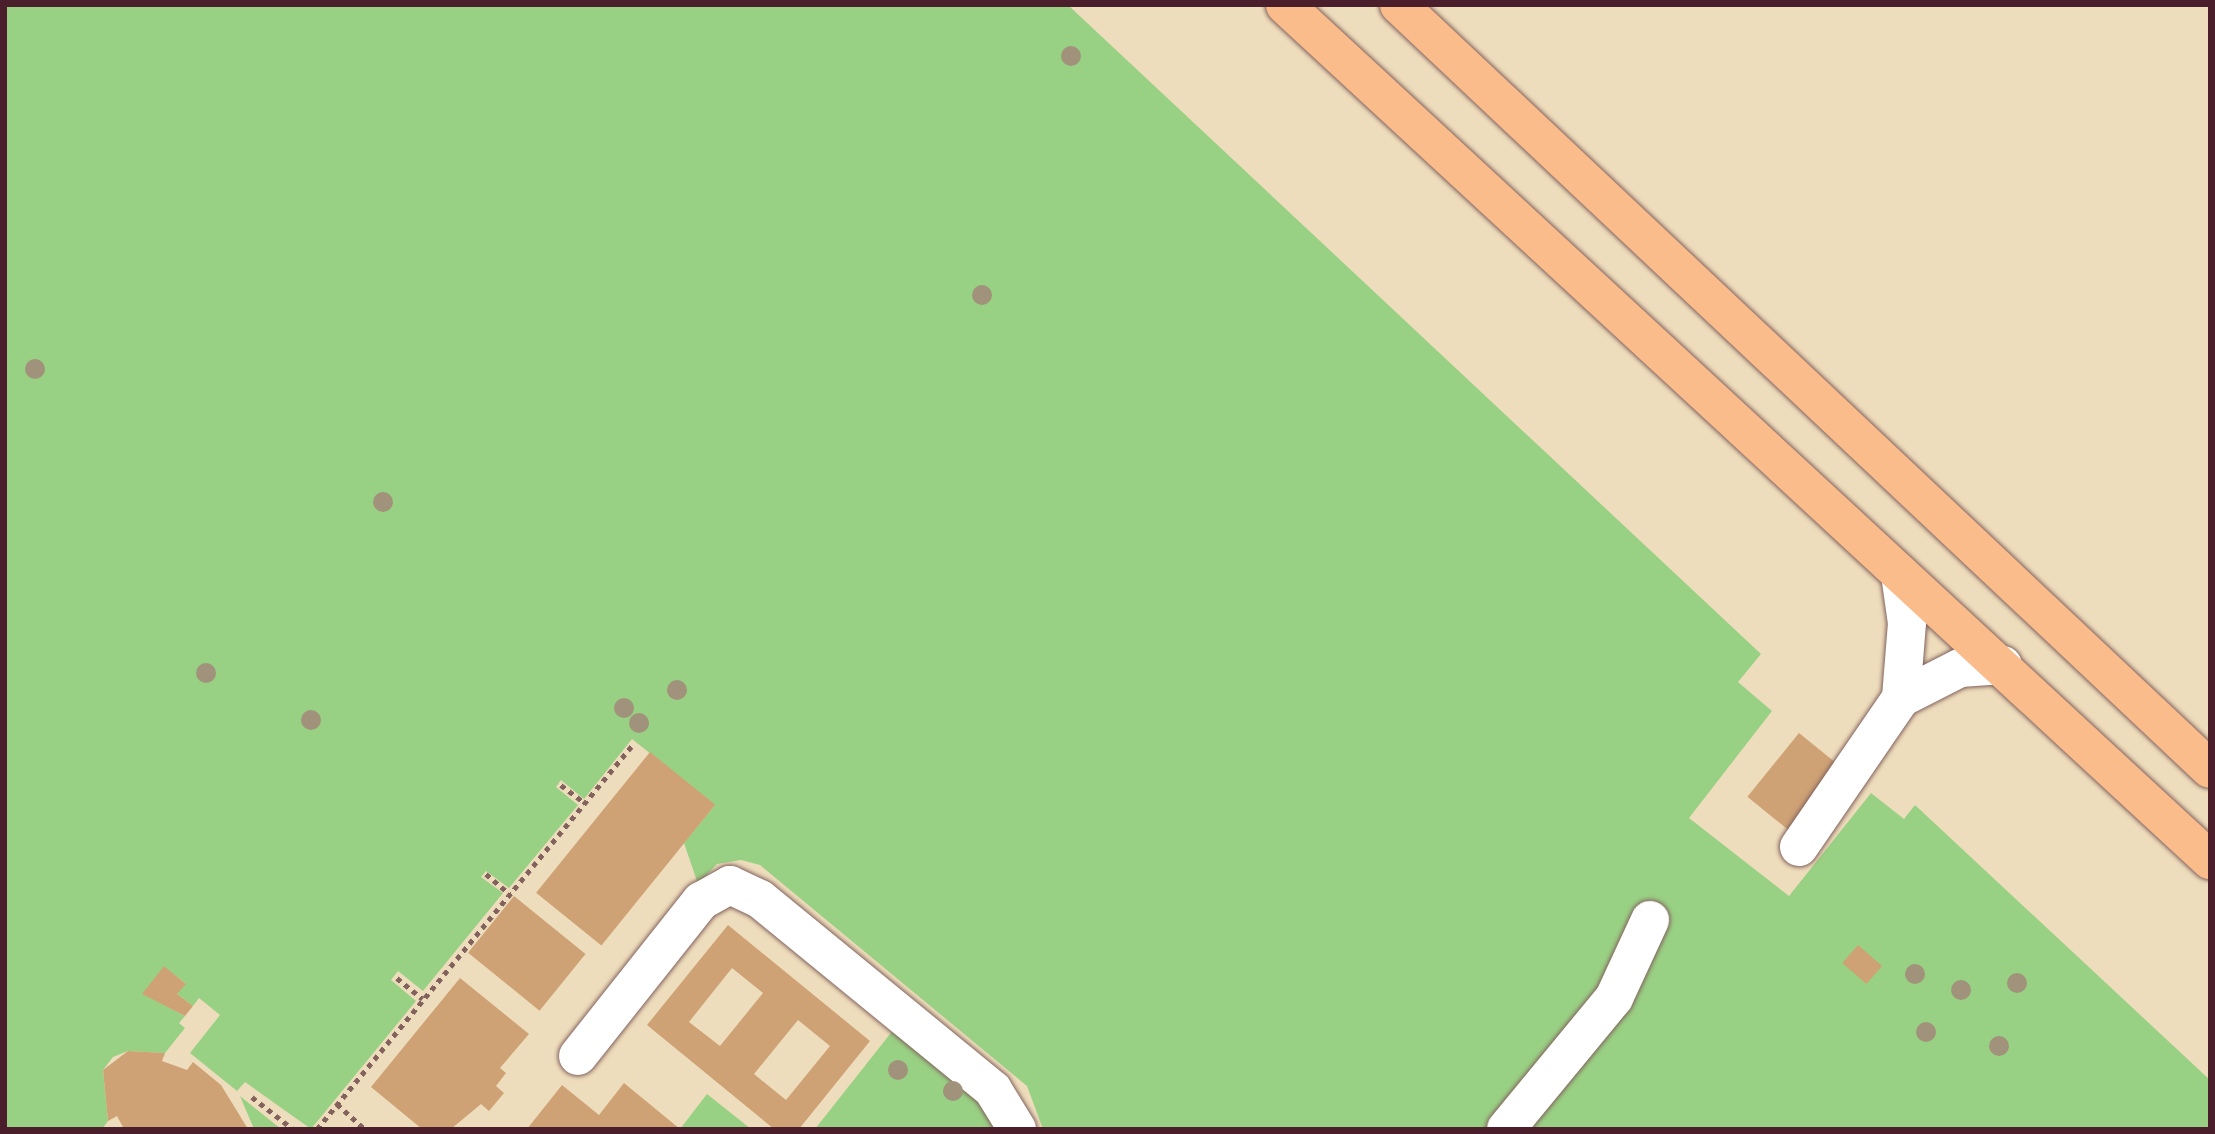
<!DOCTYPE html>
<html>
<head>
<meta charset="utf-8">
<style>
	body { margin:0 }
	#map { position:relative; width:2215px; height:1134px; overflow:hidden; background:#eeddbc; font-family:Pangolin,sans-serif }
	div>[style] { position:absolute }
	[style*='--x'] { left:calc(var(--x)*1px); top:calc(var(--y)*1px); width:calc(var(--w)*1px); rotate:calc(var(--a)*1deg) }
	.green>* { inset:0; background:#99d184 }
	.building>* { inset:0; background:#cea275; transform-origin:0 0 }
	.path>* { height:4.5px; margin-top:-2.25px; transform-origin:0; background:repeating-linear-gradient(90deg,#83625e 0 5px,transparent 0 10px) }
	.roads { filter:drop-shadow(0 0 2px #83625e) drop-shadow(0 0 2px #83625e) }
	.minor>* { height:38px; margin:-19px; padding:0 19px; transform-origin:19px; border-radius:19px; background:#fff }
	.highway>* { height:38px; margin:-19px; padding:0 19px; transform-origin:19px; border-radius:19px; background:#fabc8b }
	.trees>* { width:20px; height:20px; margin:-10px; border-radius:50%; background:#a1927b }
	span { translate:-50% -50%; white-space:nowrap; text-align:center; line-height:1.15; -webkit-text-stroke:6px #f7f3e8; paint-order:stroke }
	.frame { position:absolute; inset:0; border:7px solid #4a1f2b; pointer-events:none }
</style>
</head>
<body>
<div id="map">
	<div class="green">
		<i style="clip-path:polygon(5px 5px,1068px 5px,1761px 654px,1738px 682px,1772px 711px,1689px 818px,1789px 896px,1871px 793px,1904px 819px,1915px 805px,2210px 1080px,2210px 1129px,1043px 1129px,1027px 1086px,760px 865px,741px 860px,717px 864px,698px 884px,684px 843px,715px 805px,632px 739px,584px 799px,561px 780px,556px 787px,578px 805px,509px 888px,486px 871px,481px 877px,503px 893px,423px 991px,398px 971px,391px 980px,416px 1001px,311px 1129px,245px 1082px,237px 1091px,190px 1053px,220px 1015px,199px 998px,193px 1006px,177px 994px,185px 983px,164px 967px,143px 994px,185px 1016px,179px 1023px,185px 1028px,165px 1053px,128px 1051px,113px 1057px,103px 1070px,108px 1121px,102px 1129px,5px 1129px)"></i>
		<i style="clip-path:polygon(894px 1029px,991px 1110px,1002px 1129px,815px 1129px)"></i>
		<i style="clip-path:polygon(707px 1094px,751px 1129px,680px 1129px)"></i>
		<i style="clip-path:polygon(240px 1096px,281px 1129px,254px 1129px)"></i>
	</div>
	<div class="building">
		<i style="left:1799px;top:733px;width:54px;height:82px;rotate:39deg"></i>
		<i style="left:650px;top:752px;width:84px;height:181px;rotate:39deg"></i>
		<i style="left:514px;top:896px;width:92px;height:73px;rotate:39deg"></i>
		<i style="clip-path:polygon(evenodd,728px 925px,870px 1041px,799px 1129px,774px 1129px,647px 1025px,728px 925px,732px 968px,763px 993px,720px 1046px,689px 1022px,732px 968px,728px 925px,798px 1020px,830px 1046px,786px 1100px,754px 1074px,798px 1020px)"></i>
		<i style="left:1858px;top:945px;width:32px;height:24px;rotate:41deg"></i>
		<i style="clip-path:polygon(164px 966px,186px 984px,177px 994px,193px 1006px,185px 1016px,142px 994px)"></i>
		<i style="clip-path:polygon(460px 978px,529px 1034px,500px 1068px,506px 1073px,496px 1086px,504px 1093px,489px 1111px,481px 1104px,451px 1129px,422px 1129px,371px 1087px)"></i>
		<i style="clip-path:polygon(128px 1051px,165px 1053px,162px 1061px,187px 1070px,193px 1062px,221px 1085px,248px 1129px,124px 1129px,117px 1116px,108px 1121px,103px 1070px)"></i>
		<i style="clip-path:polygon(624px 1083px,680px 1129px,527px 1129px,562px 1085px,599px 1115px)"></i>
	</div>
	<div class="path">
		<i style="--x:561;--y:785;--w:30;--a:37"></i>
		<i style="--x:486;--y:874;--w:31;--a:40"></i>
		<i style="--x:397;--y:978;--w:33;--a:39"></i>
		<i style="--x:252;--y:1097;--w:52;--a:38"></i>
		<i style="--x:337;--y:1104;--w:38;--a:42"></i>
		<i style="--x:317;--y:1129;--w:496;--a:-50.6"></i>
	</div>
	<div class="roads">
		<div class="minor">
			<i style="--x:1900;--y:574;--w:49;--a:81.9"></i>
			<i style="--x:1907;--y:623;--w:75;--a:94.6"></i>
			<i style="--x:1799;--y:847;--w:181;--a:-55.6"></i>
			<i style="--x:1901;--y:698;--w:66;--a:-27"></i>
			<i style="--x:1960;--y:668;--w:43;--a:-4"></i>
			<i style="--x:578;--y:1056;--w:198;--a:-51.6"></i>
			<i style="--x:701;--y:901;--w:33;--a:-29"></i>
			<i style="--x:730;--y:885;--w:33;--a:25"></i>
			<i style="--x:760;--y:899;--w:301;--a:39.3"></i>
			<i style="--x:993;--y:1090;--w:46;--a:58.4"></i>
			<i style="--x:1506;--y:1129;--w:170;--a:-50.5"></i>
			<i style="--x:1614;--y:998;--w:86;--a:-65.2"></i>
		</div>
		<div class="highway">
			<i style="--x:1285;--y:5;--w:1260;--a:42.75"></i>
			<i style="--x:1399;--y:5;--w:1114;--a:43.29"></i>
		</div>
	</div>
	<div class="trees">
		<i style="left:1071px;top:56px"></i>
		<i style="left:982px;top:295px"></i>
		<i style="left:35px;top:369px"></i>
		<i style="left:383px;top:502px"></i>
		<i style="left:206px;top:673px"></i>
		<i style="left:677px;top:690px"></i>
		<i style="left:624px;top:708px"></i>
		<i style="left:311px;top:720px"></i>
		<i style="left:639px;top:723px"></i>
		<i style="left:1915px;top:974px"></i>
		<i style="left:2017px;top:983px"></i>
		<i style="left:1961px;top:990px"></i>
		<i style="left:1926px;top:1032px"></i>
		<i style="left:1999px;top:1046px"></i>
		<i style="left:898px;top:1070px"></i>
		<i style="left:953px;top:1091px"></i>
	</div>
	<div class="frame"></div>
</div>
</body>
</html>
